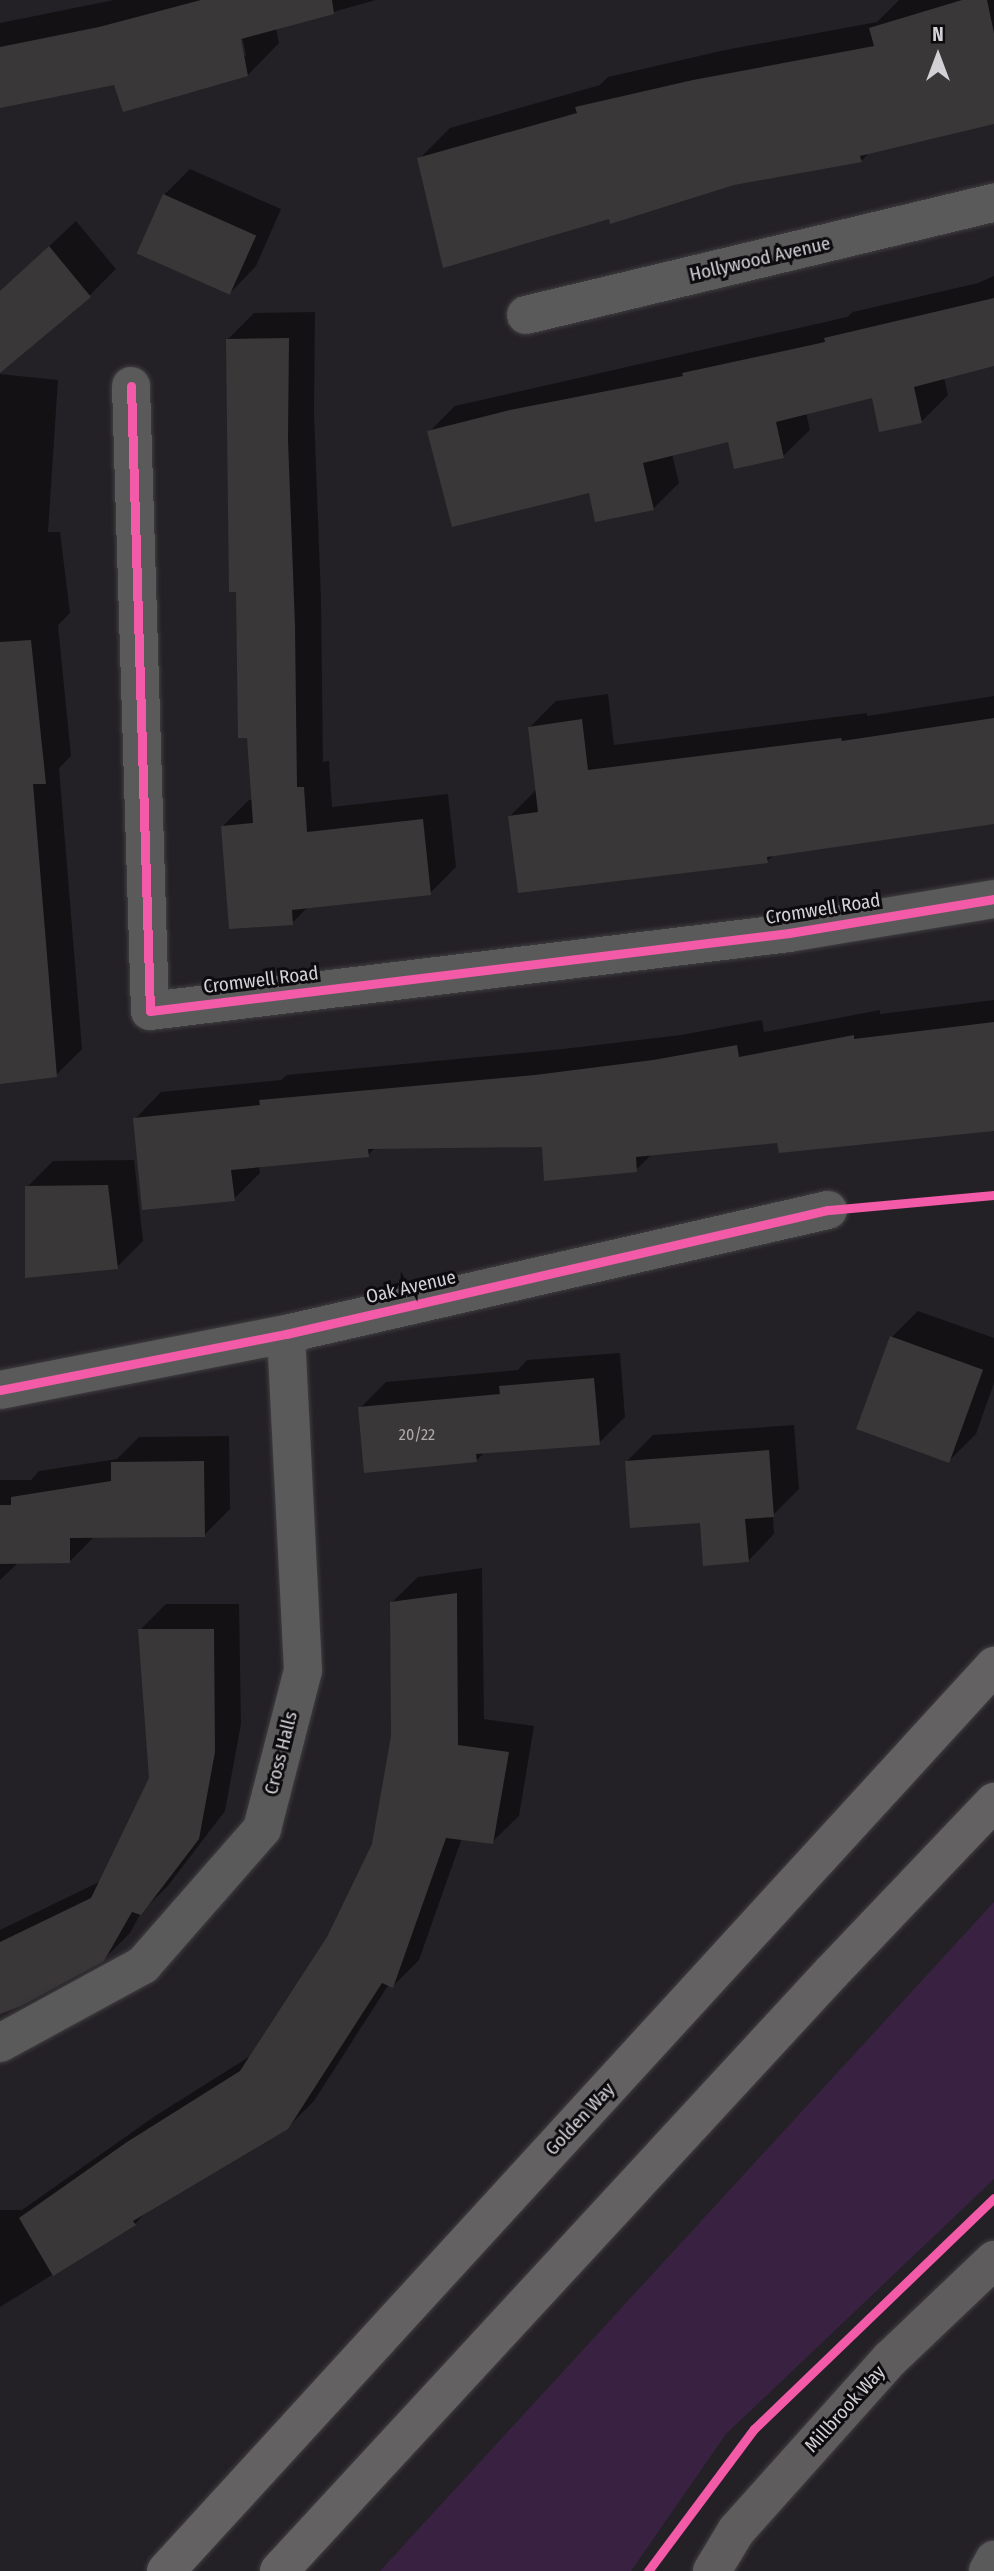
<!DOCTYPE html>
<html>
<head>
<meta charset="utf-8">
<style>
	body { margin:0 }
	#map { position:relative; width:994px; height:2571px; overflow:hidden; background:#242126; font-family:"Fira Sans Condensed",sans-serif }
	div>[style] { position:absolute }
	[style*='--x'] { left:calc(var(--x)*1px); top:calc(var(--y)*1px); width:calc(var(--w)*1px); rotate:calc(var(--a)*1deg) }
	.green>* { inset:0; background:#392142 }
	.shadow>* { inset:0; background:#0007 }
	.building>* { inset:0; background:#3a3738; transform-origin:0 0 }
	.roads { filter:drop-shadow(0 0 2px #403e41) drop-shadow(0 0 2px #403e41) }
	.street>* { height:38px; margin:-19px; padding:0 19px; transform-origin:19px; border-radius:19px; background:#5b5a5a }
	.secondary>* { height:38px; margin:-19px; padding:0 19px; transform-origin:19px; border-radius:19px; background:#5e5c5c }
	.highway>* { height:38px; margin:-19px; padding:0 19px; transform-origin:19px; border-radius:19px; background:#636162 }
	.cycleway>* { height:9px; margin:-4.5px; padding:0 4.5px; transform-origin:4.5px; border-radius:4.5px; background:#f35aa7 }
	span { translate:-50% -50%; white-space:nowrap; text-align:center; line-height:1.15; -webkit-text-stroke:6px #0d0b0e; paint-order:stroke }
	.number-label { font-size:16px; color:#aeaaae }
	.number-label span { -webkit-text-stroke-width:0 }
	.street-label { font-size:19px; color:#d4d1d6 }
	.north { position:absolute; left:903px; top:21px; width:70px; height:70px; -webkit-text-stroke:5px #0d0b0e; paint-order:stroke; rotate:0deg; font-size:19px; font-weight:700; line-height:28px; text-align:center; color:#d4d1d6 }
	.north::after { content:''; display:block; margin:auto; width:24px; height:32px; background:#d4d1d6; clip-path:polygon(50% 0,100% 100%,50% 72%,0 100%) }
</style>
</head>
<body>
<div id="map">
	<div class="green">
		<i style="clip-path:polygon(994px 1902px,994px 2179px,726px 2434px,631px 2571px,380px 2571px)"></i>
	</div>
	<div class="shadow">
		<i style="clip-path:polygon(evenodd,114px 0,376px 0,276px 28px,279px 43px,248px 75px,116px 82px,0 106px,0 23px,114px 0,237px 31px,241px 31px,246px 56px,242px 56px,237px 31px)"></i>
		<i style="clip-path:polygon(899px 0,994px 0,994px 122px,870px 152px,861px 161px,733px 183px,610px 217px,419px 159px,450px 128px,600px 85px,608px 77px,725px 50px,877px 22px)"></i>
		<i style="clip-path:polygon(190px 169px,281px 209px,256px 266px,230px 293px,164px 195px)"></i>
		<i style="clip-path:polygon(76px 221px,116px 269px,90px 295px,0 370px,0 292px)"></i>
		<i style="clip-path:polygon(994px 276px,994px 364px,944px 378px,948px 395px,922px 421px,881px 430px,873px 396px,806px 413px,810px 430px,783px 456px,730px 440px,672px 454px,679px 483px,653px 509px,590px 491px,429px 432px,455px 406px,847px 317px,853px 312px,978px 283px)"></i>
		<i style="clip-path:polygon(315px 312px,314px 413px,321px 599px,323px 762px,329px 761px,332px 807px,448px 794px,456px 867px,430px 893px,309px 906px,292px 923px,223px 826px,249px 800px,254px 800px,238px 590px,228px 339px,254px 313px)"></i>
		<i style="clip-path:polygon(0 374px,58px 380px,48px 532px,60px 532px,70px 613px,58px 625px,71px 756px,59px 768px,82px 1049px,56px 1075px,0 1082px)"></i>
		<i style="clip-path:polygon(608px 694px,614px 745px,867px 713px,867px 716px,994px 696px,994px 822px,775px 854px,767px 861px,510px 816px,536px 790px,530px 727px,556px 701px)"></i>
		<i style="clip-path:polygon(994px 1000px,994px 1116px,963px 1133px,781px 1152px,779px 1141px,653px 1153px,636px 1170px,543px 1145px,376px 1147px,368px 1155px,259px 1166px,260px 1173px,234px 1199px,135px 1119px,161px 1092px,281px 1080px,287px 1075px,563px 1049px,681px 1035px,762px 1020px,764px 1032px,880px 1010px,880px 1014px)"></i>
		<i style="clip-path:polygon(134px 1160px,143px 1241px,117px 1267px,27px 1187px,53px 1161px)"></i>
		<i style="clip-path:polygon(918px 1311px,994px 1338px,994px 1383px,976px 1434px,950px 1460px,892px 1337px)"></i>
		<i style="clip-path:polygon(620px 1353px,625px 1417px,599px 1443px,485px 1452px,476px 1461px,360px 1408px,386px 1382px,518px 1370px,527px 1360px)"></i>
		<i style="clip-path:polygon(794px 1425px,799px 1489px,773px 1515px,774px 1534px,748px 1561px,627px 1461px,653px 1435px)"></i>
		<i style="clip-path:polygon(229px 1436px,230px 1509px,204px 1535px,95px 1536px,70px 1561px,19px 1562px,0 1580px,0 1480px,31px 1480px,39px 1471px,117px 1459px,139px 1437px)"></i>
		<i style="clip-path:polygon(482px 1568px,484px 1719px,534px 1726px,519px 1816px,492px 1842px,462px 1838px,419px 1960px,393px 1986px,389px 1984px,314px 2101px,287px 2128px,148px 2210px,135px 2224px,0 2307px,0 2210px,22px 2210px,155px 2116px,252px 2055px,328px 1937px,374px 1845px,393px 1736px,391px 1603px,418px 1577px)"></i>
		<i style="clip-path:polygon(166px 1604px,239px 1604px,241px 1724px,225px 1811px,167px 1887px,142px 1911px,130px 1933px,103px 1960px,0 2012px,0 1930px,101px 1881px,151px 1779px,140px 1630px)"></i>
	</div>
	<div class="building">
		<i style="clip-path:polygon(201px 0,332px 0,334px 14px,241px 39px,248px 76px,123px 112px,114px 85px,0 108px,0 47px,99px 27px)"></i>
		<i style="clip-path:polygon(962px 0,987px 0,994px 33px,994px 124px,860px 156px,862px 162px,734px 185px,610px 224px,609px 219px,443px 268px,417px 158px,577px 113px,575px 107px,693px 80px,874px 46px,869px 28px)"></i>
		<i style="left:163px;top:194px;width:102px;height:65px;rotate:24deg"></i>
		<i style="clip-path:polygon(49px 246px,91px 297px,0 373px,0 291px)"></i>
		<i style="clip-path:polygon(994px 298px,994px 366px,914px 387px,922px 423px,879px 432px,872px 398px,776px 422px,784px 458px,734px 469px,728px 442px,643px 463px,654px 510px,595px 522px,589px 493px,452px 527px,427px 431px,510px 410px,683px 376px,682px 373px,825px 342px,824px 338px)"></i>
		<i style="clip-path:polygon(289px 338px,288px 440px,295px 626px,297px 787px,304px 787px,307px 832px,423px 819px,431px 895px,292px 910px,293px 925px,229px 929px,221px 826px,253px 823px,247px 738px,238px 738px,236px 592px,229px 592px,226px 339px)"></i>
		<i style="clip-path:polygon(31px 640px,46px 784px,33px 784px,57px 1077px,0 1084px,0 642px)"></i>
		<i style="clip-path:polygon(994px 718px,994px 824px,767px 857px,768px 863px,518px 893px,508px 816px,538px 812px,528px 727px,582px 719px,588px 770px,841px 738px,842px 741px)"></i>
		<i style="clip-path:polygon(994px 1022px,994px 1131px,779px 1153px,777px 1143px,636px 1157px,637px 1172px,544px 1181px,542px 1147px,368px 1149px,369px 1157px,231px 1170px,235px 1201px,142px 1210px,133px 1118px,260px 1105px,259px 1100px,535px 1075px,653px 1060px,737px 1045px,739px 1057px,854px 1035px,854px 1039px)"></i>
		<i style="clip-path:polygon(108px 1185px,118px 1269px,25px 1278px,25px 1186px)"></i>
		<i style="left:890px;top:1336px;width:99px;height:99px;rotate:20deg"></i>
		<i style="clip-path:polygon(594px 1378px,600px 1445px,476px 1454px,477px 1462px,364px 1473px,358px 1407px,500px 1394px,499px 1386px)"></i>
		<i style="clip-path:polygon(769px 1450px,774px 1517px,745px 1519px,749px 1562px,703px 1566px,700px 1523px,630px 1528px,625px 1461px)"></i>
		<i style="clip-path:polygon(204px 1461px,205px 1537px,70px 1538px,70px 1563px,0 1564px,0 1505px,11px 1505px,11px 1497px,111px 1481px,111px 1462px)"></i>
		<i style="clip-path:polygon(457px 1593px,458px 1745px,509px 1752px,493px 1844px,446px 1838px,393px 1988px,382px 1983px,288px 2129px,133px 2221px,136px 2225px,53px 2276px,19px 2218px,127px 2142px,240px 2071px,327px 1937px,372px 1844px,391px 1736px,390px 1602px)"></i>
		<i style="clip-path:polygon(138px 1629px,214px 1629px,215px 1752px,199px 1839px,141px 1915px,132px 1912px,104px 1961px,21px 2006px,0 2014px,0 1942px,91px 1898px,149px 1778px)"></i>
	</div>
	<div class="roads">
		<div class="street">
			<i style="--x:526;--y:315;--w:481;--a:-13.5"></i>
			<i style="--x:131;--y:386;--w:625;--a:88.26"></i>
			<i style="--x:150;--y:1011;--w:644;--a:-6.96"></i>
			<i style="--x:789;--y:933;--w:208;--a:-9.4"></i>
			<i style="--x:0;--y:1390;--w:291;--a:-11.1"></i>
			<i style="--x:286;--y:1334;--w:556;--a:-12.89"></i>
			<i style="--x:0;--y:2043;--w:163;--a:-28.6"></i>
			<i style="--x:143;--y:1965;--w:181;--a:-48.8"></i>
			<i style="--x:262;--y:1829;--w:164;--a:-75.5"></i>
			<i style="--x:303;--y:1670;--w:336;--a:-92.9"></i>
			<i style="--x:988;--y:2571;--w:13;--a:-61"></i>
		</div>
		<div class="secondary">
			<i style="--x:712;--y:2571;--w:47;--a:-59"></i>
			<i style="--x:736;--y:2531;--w:231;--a:-48.2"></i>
			<i style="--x:890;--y:2359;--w:144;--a:-43.6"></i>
		</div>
		<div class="highway">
			<i style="--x:166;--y:2571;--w:1227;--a:-47.54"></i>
			<i style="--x:279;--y:2571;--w:815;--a:-47.29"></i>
			<i style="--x:832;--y:1972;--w:235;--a:-46.4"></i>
		</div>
	</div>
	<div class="cycleway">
		<i style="--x:131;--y:386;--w:625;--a:88.26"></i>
		<i style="--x:150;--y:1011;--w:644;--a:-6.96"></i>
		<i style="--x:789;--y:933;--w:208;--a:-9.4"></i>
		<i style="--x:0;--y:1390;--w:291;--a:-11.1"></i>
		<i style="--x:286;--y:1334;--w:556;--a:-12.89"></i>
		<i style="--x:828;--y:1210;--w:167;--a:-5.2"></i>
		<i style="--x:648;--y:2571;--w:177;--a:-53.3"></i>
		<i style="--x:754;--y:2429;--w:333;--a:-43.9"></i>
	</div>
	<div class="number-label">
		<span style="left:417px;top:1435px">20/22</span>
	</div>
	<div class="street-label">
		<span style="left:760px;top:259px;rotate:-13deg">Hollywood Avenue</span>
		<span style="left:823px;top:909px;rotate:-9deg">Cromwell Road</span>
		<span style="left:261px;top:980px;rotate:-7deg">Cromwell Road</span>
		<span style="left:411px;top:1287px;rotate:-13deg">Oak Avenue</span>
		<span style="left:281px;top:1753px;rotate:-76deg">Cross Halls</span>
		<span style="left:580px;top:2119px;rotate:-47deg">Golden Way</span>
		<span style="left:845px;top:2409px;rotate:-48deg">Millbrook Way</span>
	</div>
	<div class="north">N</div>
</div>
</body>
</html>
